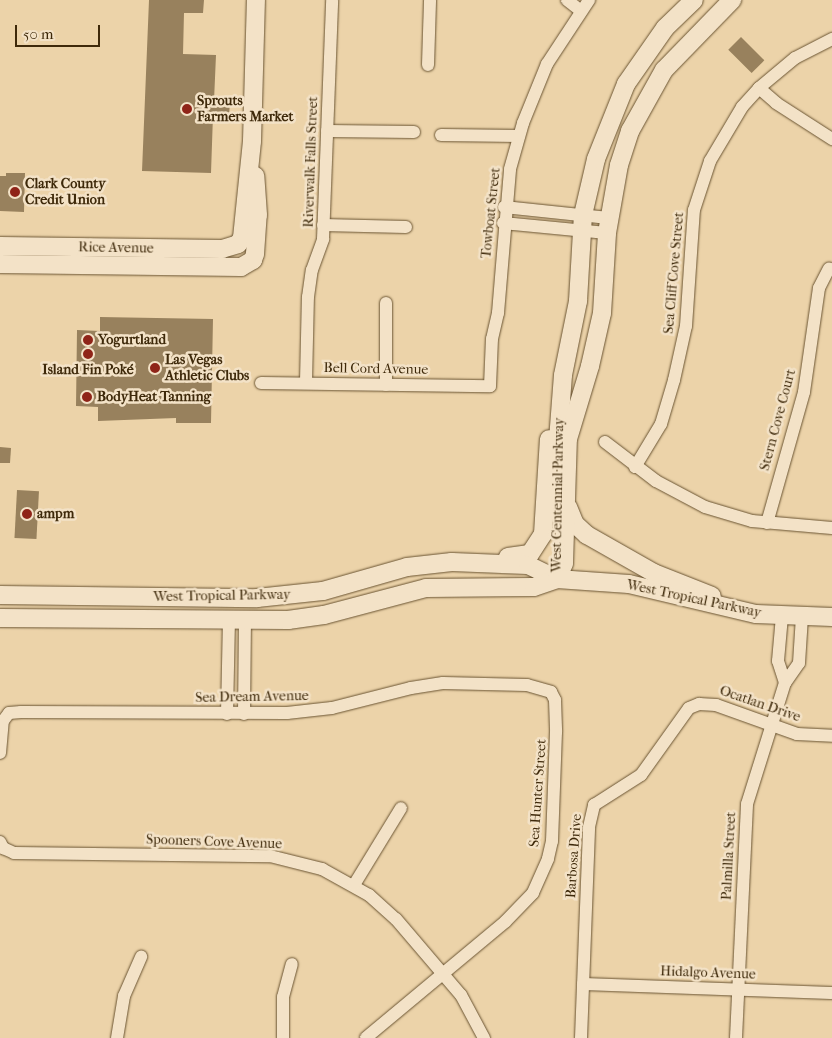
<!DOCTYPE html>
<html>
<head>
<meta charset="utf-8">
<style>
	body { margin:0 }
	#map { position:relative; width:832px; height:1038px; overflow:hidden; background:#ecd3a9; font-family:"IM FELL French Canon",serif }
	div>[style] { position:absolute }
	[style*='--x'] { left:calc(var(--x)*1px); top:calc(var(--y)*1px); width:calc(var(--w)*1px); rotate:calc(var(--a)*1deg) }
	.building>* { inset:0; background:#98815d; transform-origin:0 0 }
	.roads { filter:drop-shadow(0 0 1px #6a5432) drop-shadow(0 0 1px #6a5432) }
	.street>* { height:12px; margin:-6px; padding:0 6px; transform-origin:6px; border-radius:6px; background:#f3e2c7 }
	.secondary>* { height:18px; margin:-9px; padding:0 9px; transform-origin:9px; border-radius:9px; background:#f3e2c7 }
	.dots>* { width:14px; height:14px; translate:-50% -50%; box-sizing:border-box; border:2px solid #f3e2c7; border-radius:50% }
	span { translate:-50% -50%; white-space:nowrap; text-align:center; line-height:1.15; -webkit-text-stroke:5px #f3e2c7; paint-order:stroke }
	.poi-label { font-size:14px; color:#3e290a; font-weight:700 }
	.left { translate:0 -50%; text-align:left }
	.street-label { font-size:14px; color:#3e290a }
	.scale { position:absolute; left:15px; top:25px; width:85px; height:22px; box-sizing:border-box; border:2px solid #3e290a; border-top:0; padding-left:6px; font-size:15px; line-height:18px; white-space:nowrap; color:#3e290a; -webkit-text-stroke:4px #f3e2c7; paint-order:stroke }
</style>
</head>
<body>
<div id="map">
	<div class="building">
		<i style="clip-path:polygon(149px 0,204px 0,203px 13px,184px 13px,183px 54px,216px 55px,214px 101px,230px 102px,229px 116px,213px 115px,211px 173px,142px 171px)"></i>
		<i style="left:741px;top:37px;width:33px;height:18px;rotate:45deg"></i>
		<i style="clip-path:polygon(6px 173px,25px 173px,24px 212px,0 211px,0 176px,6px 176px)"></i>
		<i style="clip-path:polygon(100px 317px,213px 319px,211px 423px,176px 423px,176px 418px,98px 421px,98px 407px,76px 406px,77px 330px,100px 331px)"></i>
		<i style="clip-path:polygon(0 447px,11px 448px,10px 463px,0 463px)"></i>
		<i style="left:17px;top:490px;width:22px;height:48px;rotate:3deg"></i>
	</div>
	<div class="roads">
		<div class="street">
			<i style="--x:567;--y:0;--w:18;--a:38"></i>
			<i style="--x:428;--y:65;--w:65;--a:-88.2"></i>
			<i style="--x:759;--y:88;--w:23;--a:41"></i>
			<i style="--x:776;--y:103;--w:67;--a:32.7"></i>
			<i style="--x:327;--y:131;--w:87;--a:0.7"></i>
			<i style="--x:441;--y:135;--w:78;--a:0.7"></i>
			<i style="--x:504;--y:207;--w:105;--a:6"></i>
			<i style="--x:503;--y:223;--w:104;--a:5.5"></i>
			<i style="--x:323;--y:225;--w:83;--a:1.4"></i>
			<i style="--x:386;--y:303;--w:82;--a:90"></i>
			<i style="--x:306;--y:382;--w:85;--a:-88.7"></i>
			<i style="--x:308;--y:297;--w:27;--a:-82"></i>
			<i style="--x:312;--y:270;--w:33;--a:-70"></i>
			<i style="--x:323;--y:239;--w:239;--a:-87.8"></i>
			<i style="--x:261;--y:383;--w:229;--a:0.8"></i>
			<i style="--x:490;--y:386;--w:47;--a:-87.6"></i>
			<i style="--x:492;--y:339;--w:27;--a:-77"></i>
			<i style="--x:498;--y:313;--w:144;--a:-85.2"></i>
			<i style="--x:510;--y:169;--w:48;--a:-74.2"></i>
			<i style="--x:523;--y:123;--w:64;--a:-67.9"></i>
			<i style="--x:547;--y:64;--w:77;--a:-56.7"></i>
			<i style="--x:605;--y:442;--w:64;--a:37.4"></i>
			<i style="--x:656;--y:481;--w:55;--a:28"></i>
			<i style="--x:705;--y:507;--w:49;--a:16.6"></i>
			<i style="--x:752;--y:521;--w:80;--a:5"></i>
			<i style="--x:635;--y:467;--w:50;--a:-58.8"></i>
			<i style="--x:661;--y:424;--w:46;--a:-73.5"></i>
			<i style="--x:674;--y:380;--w:55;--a:-77.5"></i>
			<i style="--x:686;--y:326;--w:116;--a:-86.1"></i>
			<i style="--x:694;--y:210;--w:52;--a:-71.9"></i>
			<i style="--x:710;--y:161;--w:63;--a:-59.3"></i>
			<i style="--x:742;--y:107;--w:25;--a:-48"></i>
			<i style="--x:759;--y:88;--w:47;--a:-39.8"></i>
			<i style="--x:795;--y:58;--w:42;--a:-27.2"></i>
			<i style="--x:767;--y:523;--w:136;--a:-74.2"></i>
			<i style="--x:804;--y:392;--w:105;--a:-81.8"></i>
			<i style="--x:819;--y:288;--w:22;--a:-63"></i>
			<i style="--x:782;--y:616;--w:45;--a:95.1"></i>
			<i style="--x:778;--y:661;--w:23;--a:72"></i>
			<i style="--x:227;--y:714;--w:93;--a:-88.8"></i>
			<i style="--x:244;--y:714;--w:94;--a:-89.4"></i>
			<i style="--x:0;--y:753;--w:32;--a:-85"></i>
			<i style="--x:3;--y:721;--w:10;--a:-53"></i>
			<i style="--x:9;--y:713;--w:12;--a:-5"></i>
			<i style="--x:21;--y:712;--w:266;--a:0.2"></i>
			<i style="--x:287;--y:713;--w:45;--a:-6.3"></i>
			<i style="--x:332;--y:708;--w:81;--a:-14.2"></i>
			<i style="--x:411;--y:688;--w:32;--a:-9"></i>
			<i style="--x:443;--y:683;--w:84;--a:1.4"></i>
			<i style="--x:527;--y:685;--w:25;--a:16"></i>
			<i style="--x:551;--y:692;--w:9;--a:63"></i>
			<i style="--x:555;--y:700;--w:32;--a:88"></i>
			<i style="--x:556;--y:732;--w:109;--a:92.1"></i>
			<i style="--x:552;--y:841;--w:18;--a:103"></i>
			<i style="--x:548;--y:859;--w:37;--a:114"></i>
			<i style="--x:533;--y:893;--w:40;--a:134"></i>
			<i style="--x:505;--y:922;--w:181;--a:140.2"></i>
			<i style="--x:0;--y:842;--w:7;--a:63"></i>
			<i style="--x:3;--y:848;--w:12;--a:24"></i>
			<i style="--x:14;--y:853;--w:256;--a:0.7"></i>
			<i style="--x:270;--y:856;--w:54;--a:14"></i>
			<i style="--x:322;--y:869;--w:54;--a:29"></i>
			<i style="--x:369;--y:895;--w:36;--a:42"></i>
			<i style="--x:396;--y:919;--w:100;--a:49.5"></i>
			<i style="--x:461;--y:995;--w:49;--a:61.9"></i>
			<i style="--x:354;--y:885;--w:90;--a:-58.6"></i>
			<i style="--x:583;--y:984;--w:249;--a:2.1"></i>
			<i style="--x:117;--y:1038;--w:43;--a:-80.5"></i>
			<i style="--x:124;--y:996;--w:43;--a:-66.4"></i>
			<i style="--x:283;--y:1038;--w:41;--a:-90"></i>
			<i style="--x:283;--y:997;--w:34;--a:-75"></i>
			<i style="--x:581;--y:1038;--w:211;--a:-87.8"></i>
			<i style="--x:589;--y:827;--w:23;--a:-77"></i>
			<i style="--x:594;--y:805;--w:56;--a:-32.6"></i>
			<i style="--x:641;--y:775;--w:82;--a:-54.4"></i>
			<i style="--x:689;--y:708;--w:11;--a:-22"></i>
			<i style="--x:699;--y:704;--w:17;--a:3"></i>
			<i style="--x:716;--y:705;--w:86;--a:19.7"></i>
			<i style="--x:797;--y:734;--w:35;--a:3"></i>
			<i style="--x:736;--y:1038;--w:234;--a:-87.3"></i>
			<i style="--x:747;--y:804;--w:127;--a:-72.6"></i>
			<i style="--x:785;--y:683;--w:24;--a:-55"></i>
			<i style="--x:799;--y:663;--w:47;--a:-86.3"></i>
		</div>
		<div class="secondary">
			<i style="--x:0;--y:246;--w:222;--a:0.8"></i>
			<i style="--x:222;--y:249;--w:17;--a:-17"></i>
			<i style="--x:238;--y:244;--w:7;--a:-56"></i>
			<i style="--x:242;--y:238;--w:98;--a:-84.1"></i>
			<i style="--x:252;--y:141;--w:141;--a:-88.4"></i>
			<i style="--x:0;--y:264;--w:241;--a:0.7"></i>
			<i style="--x:241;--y:267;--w:14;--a:-30"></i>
			<i style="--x:253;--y:260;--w:6;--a:-72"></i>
			<i style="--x:255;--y:254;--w:39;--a:-86"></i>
			<i style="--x:258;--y:215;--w:39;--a:-94"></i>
			<i style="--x:557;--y:453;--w:78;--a:-85.6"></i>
			<i style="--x:563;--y:375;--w:76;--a:-78.5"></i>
			<i style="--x:578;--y:301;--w:86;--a:-86.7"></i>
			<i style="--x:583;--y:215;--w:57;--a:-76.9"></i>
			<i style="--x:596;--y:159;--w:81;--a:-68.2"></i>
			<i style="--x:626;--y:84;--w:68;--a:-55.1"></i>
			<i style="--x:665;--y:28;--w:40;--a:-44"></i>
			<i style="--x:568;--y:507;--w:18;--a:68"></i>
			<i style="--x:575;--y:524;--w:16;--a:43"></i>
			<i style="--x:587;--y:535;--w:77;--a:29.6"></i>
			<i style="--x:654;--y:573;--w:62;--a:21.6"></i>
			<i style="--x:508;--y:557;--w:22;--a:-8"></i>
			<i style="--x:530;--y:554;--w:24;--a:-57"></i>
			<i style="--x:543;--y:534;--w:95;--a:-86.4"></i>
			<i style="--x:557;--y:579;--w:17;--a:-66"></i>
			<i style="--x:564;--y:563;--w:124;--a:-88.2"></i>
			<i style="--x:568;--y:439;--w:76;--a:-73.2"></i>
			<i style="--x:590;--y:366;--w:54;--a:-77.2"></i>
			<i style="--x:602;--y:313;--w:80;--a:-86.4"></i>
			<i style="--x:607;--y:233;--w:69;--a:-80"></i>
			<i style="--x:619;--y:165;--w:36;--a:-72"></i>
			<i style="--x:630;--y:131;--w:70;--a:-60.9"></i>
			<i style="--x:664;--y:70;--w:98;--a:-45.8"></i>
			<i style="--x:0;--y:595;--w:257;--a:0.7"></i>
			<i style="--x:257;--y:598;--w:66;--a:-6.1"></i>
			<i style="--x:323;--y:591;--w:87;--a:-15.9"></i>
			<i style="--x:407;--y:567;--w:45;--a:-6.3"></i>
			<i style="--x:452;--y:562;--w:76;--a:2.3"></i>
			<i style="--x:528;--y:565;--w:32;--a:26"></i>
			<i style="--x:0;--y:618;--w:288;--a:0.4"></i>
			<i style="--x:288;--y:620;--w:36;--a:-8"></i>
			<i style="--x:324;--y:615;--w:106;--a:-14.8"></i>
			<i style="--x:426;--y:588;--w:108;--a:-0.5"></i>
			<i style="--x:534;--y:587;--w:24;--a:-19"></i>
			<i style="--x:557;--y:579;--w:72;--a:4"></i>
			<i style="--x:629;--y:584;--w:130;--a:13.3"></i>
			<i style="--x:756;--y:614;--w:76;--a:2.3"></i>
		</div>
	</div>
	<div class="dots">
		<i style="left:187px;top:109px;background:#8f2418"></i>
		<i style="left:15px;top:192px;background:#8f2418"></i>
		<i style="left:88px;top:340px;background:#8f2418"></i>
		<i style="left:88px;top:354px;background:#8f2418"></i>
		<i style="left:155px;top:368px;background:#8f2418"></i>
		<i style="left:87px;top:397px;background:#8f2418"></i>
		<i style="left:27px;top:514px;background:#8f2418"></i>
	</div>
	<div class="poi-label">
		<span class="left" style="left:197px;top:109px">Sprouts<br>Farmers Market</span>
		<span class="left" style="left:25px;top:192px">Clark County<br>Credit Union</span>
		<span class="left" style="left:98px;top:340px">Yogurtland</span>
		<span class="left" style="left:165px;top:368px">Las Vegas<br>Athletic Clubs</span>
		<span style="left:88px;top:370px">Island Fin Poké</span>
		<span class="left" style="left:97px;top:397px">BodyHeat Tanning</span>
		<span class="left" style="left:37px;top:514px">ampm</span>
	</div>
	<div class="street-label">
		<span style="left:311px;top:162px;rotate:-88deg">Riverwalk Falls Street</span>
		<span style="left:491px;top:213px;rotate:-84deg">Towboat Street</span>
		<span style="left:116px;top:248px;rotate:1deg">Rice Avenue</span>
		<span style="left:674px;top:273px;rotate:-85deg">Sea Cliff Cove Street</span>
		<span style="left:376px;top:369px;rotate:1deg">Bell Cord Avenue</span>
		<span style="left:778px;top:420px;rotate:-75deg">Stern Cove Court</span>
		<span style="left:558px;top:495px;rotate:-89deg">West Centennial Parkway</span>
		<span style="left:222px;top:596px;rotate:-1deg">West Tropical Parkway</span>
		<span style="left:694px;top:599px;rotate:12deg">West Tropical Parkway</span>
		<span style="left:252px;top:697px;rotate:-1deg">Sea Dream Avenue</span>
		<span style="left:760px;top:704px;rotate:19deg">Ocatlan Drive</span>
		<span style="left:538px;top:793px;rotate:-86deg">Sea Hunter Street</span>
		<span style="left:214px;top:842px;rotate:2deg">Spooners Cove Avenue</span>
		<span style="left:574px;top:856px;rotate:-86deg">Barbosa Drive</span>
		<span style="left:729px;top:856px;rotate:-87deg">Palmilla Street</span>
		<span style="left:708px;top:973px;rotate:2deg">Hidalgo Avenue</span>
	</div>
	<div class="scale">50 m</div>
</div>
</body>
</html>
